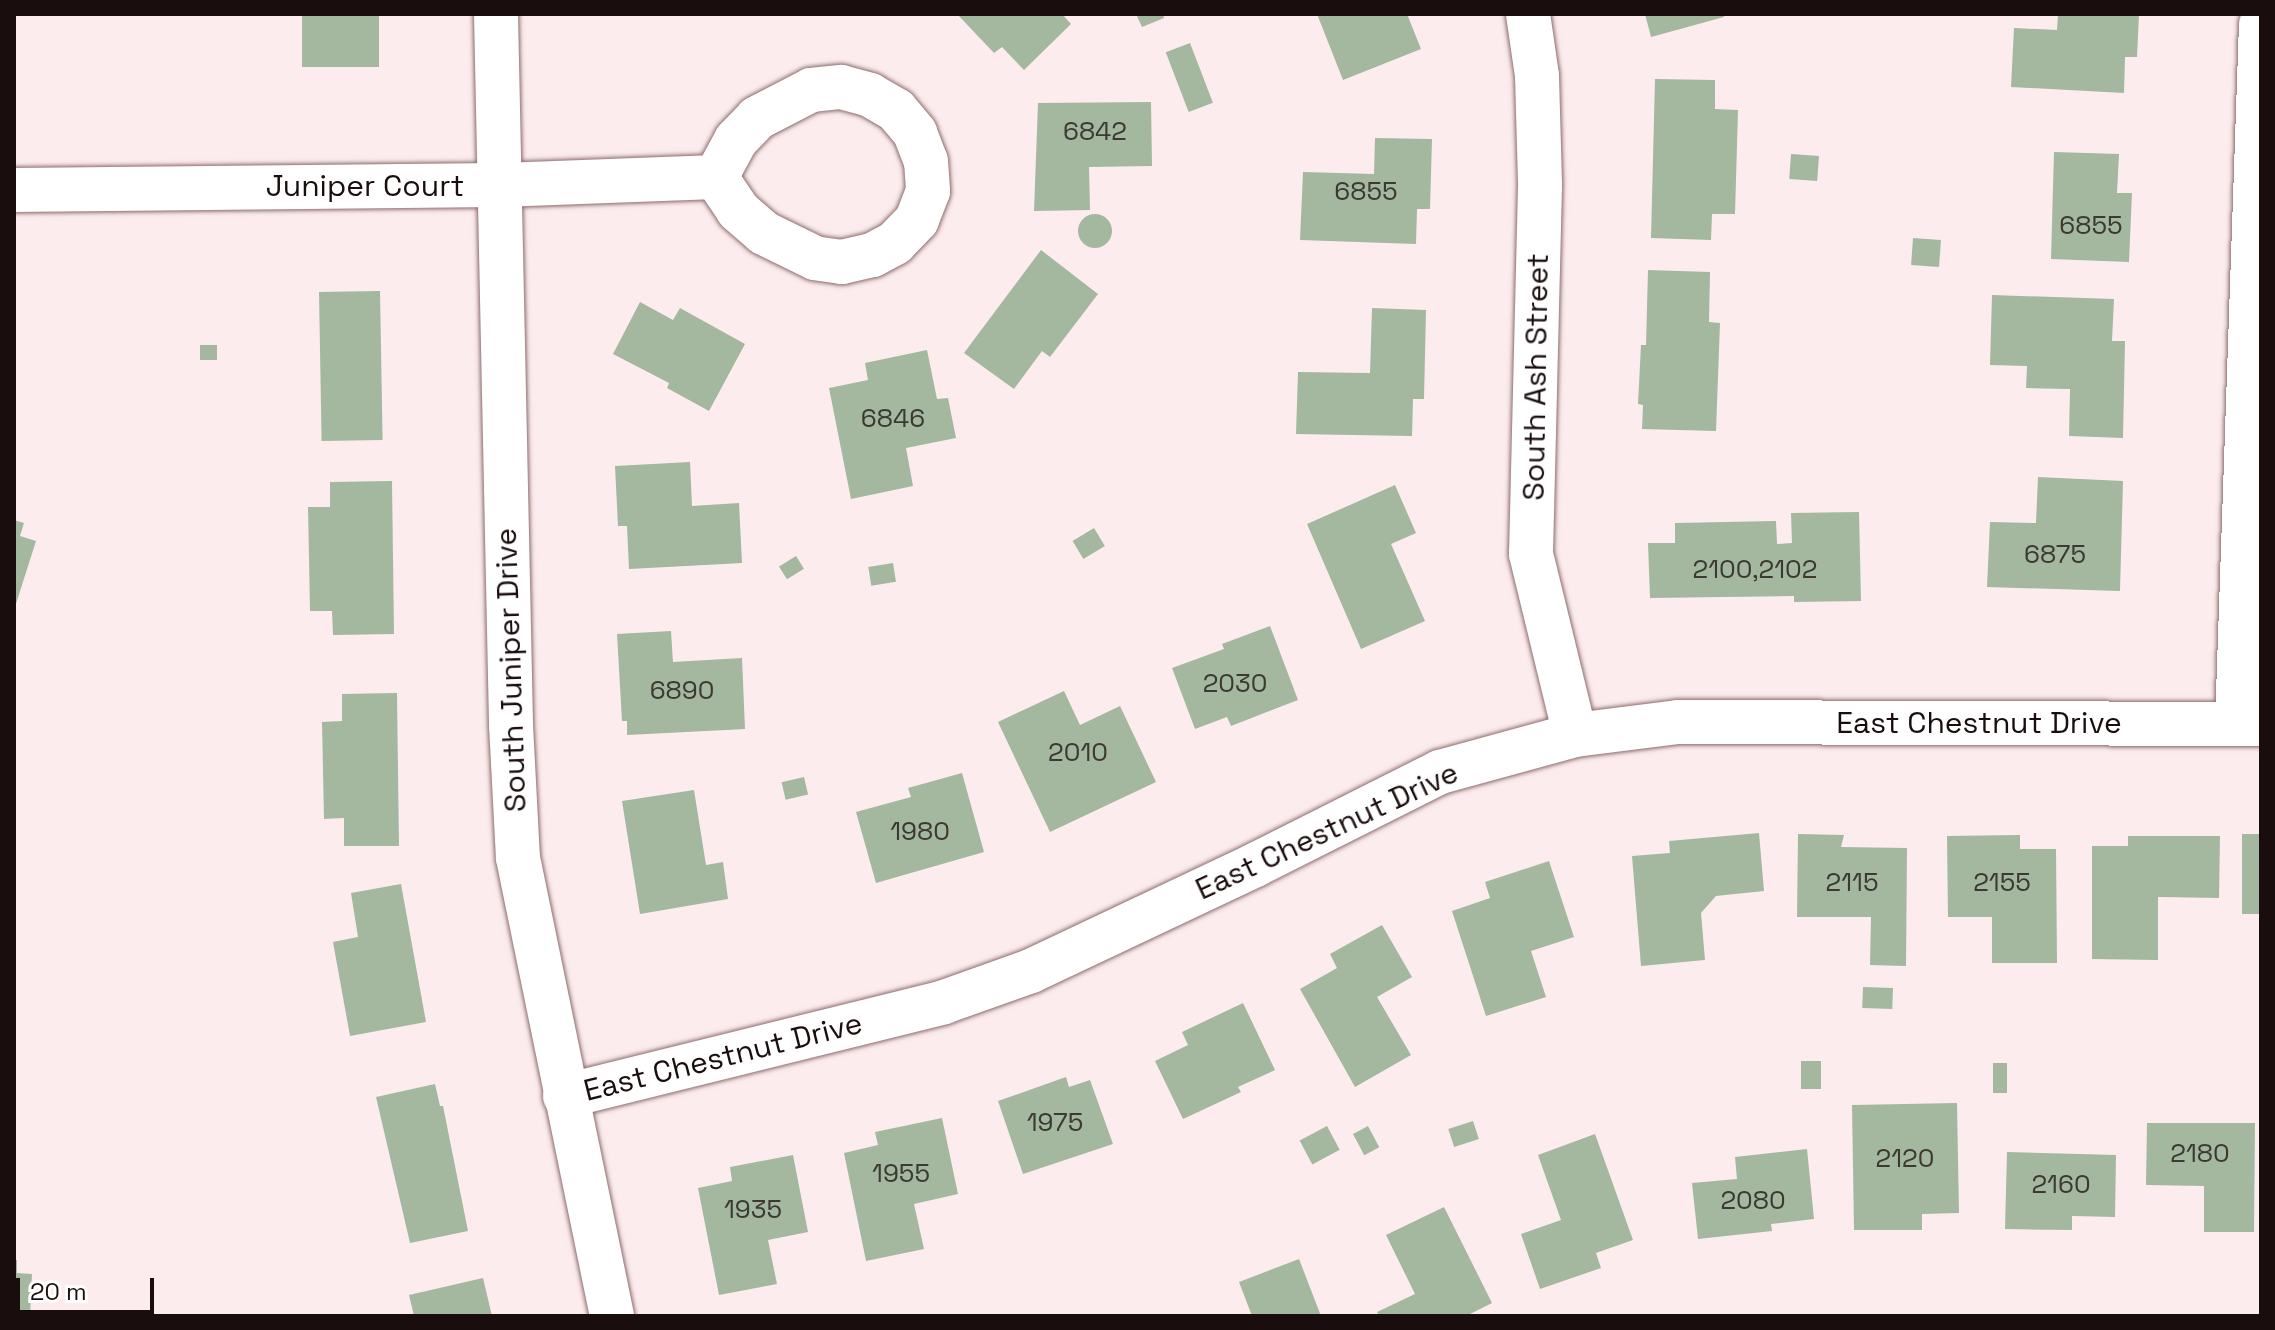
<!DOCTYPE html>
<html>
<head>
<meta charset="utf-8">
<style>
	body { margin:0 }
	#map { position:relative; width:2275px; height:1330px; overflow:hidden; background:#fceced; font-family:"Space Grotesk",sans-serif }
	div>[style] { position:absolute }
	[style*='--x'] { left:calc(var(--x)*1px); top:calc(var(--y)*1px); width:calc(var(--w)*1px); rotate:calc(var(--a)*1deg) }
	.building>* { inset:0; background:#a3b89f; transform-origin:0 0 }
	.round { border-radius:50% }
	.roads { filter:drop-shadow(0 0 2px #8d6c6d) drop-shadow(0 0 2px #8d6c6d) }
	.minor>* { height:44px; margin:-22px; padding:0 22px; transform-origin:22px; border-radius:22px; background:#fff }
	span { translate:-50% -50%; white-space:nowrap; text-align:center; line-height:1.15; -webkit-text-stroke:6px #fefefe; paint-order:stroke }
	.number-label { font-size:26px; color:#3c3832 }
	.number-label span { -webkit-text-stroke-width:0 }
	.street-label { font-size:30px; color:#1a0d0e }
	.frame { position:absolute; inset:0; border:16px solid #1a0d0e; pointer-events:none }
	.scale { position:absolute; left:16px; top:1278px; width:138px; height:36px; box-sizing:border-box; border:4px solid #1a0d0e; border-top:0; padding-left:10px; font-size:24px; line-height:28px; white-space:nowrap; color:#1a0d0e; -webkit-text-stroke:6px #fefefe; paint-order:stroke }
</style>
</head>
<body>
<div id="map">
	<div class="building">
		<i style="left:302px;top:14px;width:77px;height:53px"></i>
		<i style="clip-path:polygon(957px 14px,1062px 14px,1071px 24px,1024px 70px,1002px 47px,994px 53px)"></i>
		<i style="clip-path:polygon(1136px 14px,1163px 14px,1164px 18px,1142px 27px)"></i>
		<i style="clip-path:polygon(1317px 14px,1407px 14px,1421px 49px,1343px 80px)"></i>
		<i style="clip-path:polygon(1645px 14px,1724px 14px,1724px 17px,1651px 37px)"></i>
		<i style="clip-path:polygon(2058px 14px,2139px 14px,2137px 57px,2125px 57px,2124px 93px,2011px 87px,2014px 28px,2057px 30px)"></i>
		<i style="left:1190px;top:43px;width:64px;height:26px;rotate:69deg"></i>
		<i style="clip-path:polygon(1655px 79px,1715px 80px,1715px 109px,1738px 110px,1735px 214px,1712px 214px,1711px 240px,1651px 238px)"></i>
		<i style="clip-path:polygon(1151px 102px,1152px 166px,1089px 167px,1090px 210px,1034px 211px,1038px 103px)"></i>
		<i style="clip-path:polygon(1375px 138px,1432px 139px,1430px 209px,1417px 209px,1416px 244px,1300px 240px,1303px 172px,1374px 174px)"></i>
		<i style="clip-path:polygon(2054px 152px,2119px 154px,2117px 193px,2132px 193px,2129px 262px,2051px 259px)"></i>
		<i style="left:1791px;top:154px;width:28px;height:25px;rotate:4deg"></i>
		<i class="round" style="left:1078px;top:214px;width:34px;height:34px"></i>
		<i style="left:1913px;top:238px;width:28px;height:27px;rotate:4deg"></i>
		<i style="clip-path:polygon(1041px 250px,1098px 294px,1050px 357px,1042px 351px,1014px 389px,964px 353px)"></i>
		<i style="clip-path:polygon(1648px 270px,1710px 272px,1709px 322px,1720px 323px,1716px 431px,1642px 429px,1643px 405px,1638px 404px,1641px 345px,1646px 345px)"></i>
		<i style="left:380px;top:291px;width:149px;height:61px;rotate:89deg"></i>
		<i style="clip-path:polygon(1992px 295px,2114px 299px,2112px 341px,2125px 341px,2123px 438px,2069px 436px,2070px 389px,2026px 388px,2027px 366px,1990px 365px)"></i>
		<i style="clip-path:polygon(640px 302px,673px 320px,680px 308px,745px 344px,709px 411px,667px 388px,669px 383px,613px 354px)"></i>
		<i style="clip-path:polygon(1372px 308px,1426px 310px,1424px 399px,1413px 399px,1412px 436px,1296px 434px,1298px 372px,1370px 373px)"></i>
		<i style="left:200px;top:345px;width:17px;height:15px"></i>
		<i style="clip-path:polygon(927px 350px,937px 399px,948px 398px,956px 438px,906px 448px,913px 486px,851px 499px,829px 388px,868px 380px,865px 363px)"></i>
		<i style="clip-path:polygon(690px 462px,692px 506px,739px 503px,742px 563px,629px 569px,627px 526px,618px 526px,615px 466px)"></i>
		<i style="clip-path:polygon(2038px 477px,2123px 481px,2120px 591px,1987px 587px,1990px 522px,2036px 523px)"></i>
		<i style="clip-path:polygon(392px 481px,394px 634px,333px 635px,332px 611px,310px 611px,308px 507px,330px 507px,330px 482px)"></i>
		<i style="clip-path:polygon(1395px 485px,1416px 533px,1391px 544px,1425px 621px,1361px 649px,1307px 524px)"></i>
		<i style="clip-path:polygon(1859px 512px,1861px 601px,1794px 602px,1794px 596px,1650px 598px,1648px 543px,1675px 543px,1675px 523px,1776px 521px,1777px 544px,1792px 543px,1791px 513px)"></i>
		<i style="clip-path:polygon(14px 520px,24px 523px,20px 536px,36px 541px,15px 607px)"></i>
		<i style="left:1094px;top:528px;width:21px;height:25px;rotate:59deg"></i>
		<i style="left:796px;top:556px;width:15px;height:20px;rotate:58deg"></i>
		<i style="left:893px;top:563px;width:19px;height:25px;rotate:81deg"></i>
		<i style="clip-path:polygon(1270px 626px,1298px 700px,1231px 726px,1227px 717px,1195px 729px,1172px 668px,1224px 649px,1222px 644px)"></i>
		<i style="clip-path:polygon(671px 631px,673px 662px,742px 658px,745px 729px,627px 735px,627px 721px,622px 721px,617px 634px)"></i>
		<i style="clip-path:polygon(1064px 691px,1080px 725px,1120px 706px,1156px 782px,1050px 832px,998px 722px)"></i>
		<i style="clip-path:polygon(397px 693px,399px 846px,344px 846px,344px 818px,324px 819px,322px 722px,342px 721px,342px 694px)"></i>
		<i style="clip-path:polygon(962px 773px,984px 852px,876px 883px,856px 812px,911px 797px,908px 788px)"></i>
		<i style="left:804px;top:777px;width:18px;height:23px;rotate:77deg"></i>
		<i style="clip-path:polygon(694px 790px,706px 865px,723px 862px,728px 899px,640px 914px,622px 801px)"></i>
		<i style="clip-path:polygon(1759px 833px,1764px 891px,1716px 896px,1701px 913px,1705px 960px,1641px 966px,1632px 856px,1670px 853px,1669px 841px)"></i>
		<i style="clip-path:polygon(1798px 834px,1844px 835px,1841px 847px,1907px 848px,1906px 966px,1870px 965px,1871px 917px,1797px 917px)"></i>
		<i style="left:2242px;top:834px;width:19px;height:80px"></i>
		<i style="clip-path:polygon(2020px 835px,2020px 849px,2056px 849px,2057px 963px,1992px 963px,1992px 917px,1948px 917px,1947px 836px)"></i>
		<i style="clip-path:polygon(2128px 836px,2220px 836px,2219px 898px,2158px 897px,2158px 960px,2092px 959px,2092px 846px,2128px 846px)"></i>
		<i style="clip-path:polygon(1549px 861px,1574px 937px,1531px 951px,1546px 997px,1486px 1016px,1452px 911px,1490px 898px,1485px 882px)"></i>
		<i style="clip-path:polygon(401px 884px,426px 1022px,350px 1036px,333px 942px,358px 937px,351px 893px)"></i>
		<i style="clip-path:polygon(1382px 925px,1412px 977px,1377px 997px,1411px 1055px,1355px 1087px,1300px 989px,1337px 968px,1330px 954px)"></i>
		<i style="left:1863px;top:987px;width:30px;height:21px;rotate:2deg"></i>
		<i style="clip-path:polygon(1243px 1003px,1275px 1070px,1238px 1087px,1241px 1092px,1183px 1119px,1155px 1061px,1188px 1045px,1182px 1032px)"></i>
		<i style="left:1801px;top:1061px;width:20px;height:28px"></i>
		<i style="left:1993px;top:1063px;width:14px;height:30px"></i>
		<i style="clip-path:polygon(1066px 1077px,1069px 1087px,1090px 1080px,1113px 1144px,1023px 1174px,998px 1101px)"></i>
		<i style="clip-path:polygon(435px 1084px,440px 1106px,443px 1106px,468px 1231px,410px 1243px,376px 1097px)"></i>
		<i style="clip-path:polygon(1957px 1103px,1959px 1213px,1922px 1214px,1922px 1230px,1854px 1230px,1852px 1105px)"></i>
		<i style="clip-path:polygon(942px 1118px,958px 1194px,914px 1204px,924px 1249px,866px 1261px,844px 1153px,878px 1145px,875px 1132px)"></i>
		<i style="left:1473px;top:1121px;width:19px;height:26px;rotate:72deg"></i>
		<i style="clip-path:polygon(2147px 1123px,2255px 1123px,2254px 1232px,2204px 1232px,2204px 1186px,2146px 1185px)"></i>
		<i style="left:1327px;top:1126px;width:27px;height:31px;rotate:62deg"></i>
		<i style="left:1368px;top:1126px;width:24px;height:17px;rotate:62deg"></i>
		<i style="clip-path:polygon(1595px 1134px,1633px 1240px,1596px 1253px,1601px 1268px,1540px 1289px,1521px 1234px,1561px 1220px,1538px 1155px)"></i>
		<i style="clip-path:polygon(1807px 1149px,1814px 1219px,1771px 1224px,1772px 1231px,1698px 1239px,1692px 1183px,1737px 1179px,1735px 1157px)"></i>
		<i style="clip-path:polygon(2007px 1152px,2116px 1155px,2115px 1217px,2072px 1216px,2072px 1230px,2005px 1229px)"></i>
		<i style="clip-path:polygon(793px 1155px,808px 1232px,768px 1240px,777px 1284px,719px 1295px,698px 1188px,732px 1181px,730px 1167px)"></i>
		<i style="clip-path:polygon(1444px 1207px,1492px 1303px,1466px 1316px,1379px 1316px,1377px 1312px,1415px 1294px,1386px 1235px)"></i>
		<i style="clip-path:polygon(1299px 1259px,1321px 1316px,1252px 1316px,1239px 1282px)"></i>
		<i style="clip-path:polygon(14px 1260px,17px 1260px,17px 1273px,32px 1274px,30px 1316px,14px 1316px)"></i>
		<i style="clip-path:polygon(483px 1278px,492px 1316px,414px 1316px,409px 1295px)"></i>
	</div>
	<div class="roads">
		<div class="minor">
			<i style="--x:496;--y:14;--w:711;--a:88.79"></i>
			<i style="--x:511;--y:725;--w:133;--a:87"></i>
			<i style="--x:518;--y:858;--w:468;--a:78.4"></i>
			<i style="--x:1528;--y:14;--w:63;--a:81.7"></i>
			<i style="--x:1537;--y:76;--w:110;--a:88.4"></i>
			<i style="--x:1540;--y:186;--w:368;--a:91.4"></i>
			<i style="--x:1531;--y:554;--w:186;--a:76.3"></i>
			<i style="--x:841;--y:87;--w:30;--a:15"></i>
			<i style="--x:870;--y:95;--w:30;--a:30"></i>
			<i style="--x:896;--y:110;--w:30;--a:50"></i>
			<i style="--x:915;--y:133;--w:30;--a:69"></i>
			<i style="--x:926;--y:161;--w:30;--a:86"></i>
			<i style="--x:928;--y:191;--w:31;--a:111"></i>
			<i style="--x:917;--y:220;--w:32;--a:134"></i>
			<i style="--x:895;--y:243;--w:26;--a:152"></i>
			<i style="--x:872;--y:255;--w:31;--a:167"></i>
			<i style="--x:842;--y:262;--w:27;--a:-172"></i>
			<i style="--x:815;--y:258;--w:57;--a:-153.9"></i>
			<i style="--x:764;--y:233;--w:35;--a:-139"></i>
			<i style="--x:738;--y:210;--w:40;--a:-124"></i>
			<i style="--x:716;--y:177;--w:42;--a:-61.6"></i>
			<i style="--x:736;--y:140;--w:30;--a:-46"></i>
			<i style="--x:757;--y:118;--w:61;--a:-27.4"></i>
			<i style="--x:811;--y:90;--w:30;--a:-6"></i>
			<i style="--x:14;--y:190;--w:485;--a:-0.6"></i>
			<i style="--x:499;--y:185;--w:217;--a:-2.1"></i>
			<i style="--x:2237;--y:724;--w:700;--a:-88.04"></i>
			<i style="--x:565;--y:1096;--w:390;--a:-13.9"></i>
			<i style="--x:944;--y:1002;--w:92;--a:-19.6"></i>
			<i style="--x:1031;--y:971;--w:248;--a:-25.3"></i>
			<i style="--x:1255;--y:865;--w:207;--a:-26.7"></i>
			<i style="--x:1440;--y:772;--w:140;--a:-15.3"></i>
			<i style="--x:1575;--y:735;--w:104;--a:-7.2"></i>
			<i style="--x:1678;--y:722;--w:583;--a:0.2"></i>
		</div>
	</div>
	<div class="number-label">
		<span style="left:1095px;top:132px">6842</span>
		<span style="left:1366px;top:192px">6855</span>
		<span style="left:2091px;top:226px">6855</span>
		<span style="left:893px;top:419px">6846</span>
		<span style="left:2055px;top:555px">6875</span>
		<span style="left:1755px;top:570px">2100,2102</span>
		<span style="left:1235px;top:684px">2030</span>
		<span style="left:682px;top:691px">6890</span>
		<span style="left:1078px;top:753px">2010</span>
		<span style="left:920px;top:832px">1980</span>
		<span style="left:1852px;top:883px">2115</span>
		<span style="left:2002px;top:883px">2155</span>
		<span style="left:1055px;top:1123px">1975</span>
		<span style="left:2200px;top:1154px">2180</span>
		<span style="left:1905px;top:1159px">2120</span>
		<span style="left:901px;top:1174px">1955</span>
		<span style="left:2061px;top:1185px">2160</span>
		<span style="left:1753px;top:1201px">2080</span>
		<span style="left:753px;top:1210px">1935</span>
	</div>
	<div class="street-label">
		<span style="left:365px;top:186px">Juniper Court</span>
		<span style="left:1536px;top:377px;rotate:-89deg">South Ash Street</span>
		<span style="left:511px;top:670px;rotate:-92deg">South Juniper Drive</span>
		<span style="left:1979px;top:723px">East Chestnut Drive</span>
		<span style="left:1327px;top:831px;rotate:-25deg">East Chestnut Drive</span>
		<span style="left:723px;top:1057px;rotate:-14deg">East Chestnut Drive</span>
	</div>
	<div class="frame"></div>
	<div class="scale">20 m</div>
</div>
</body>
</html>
